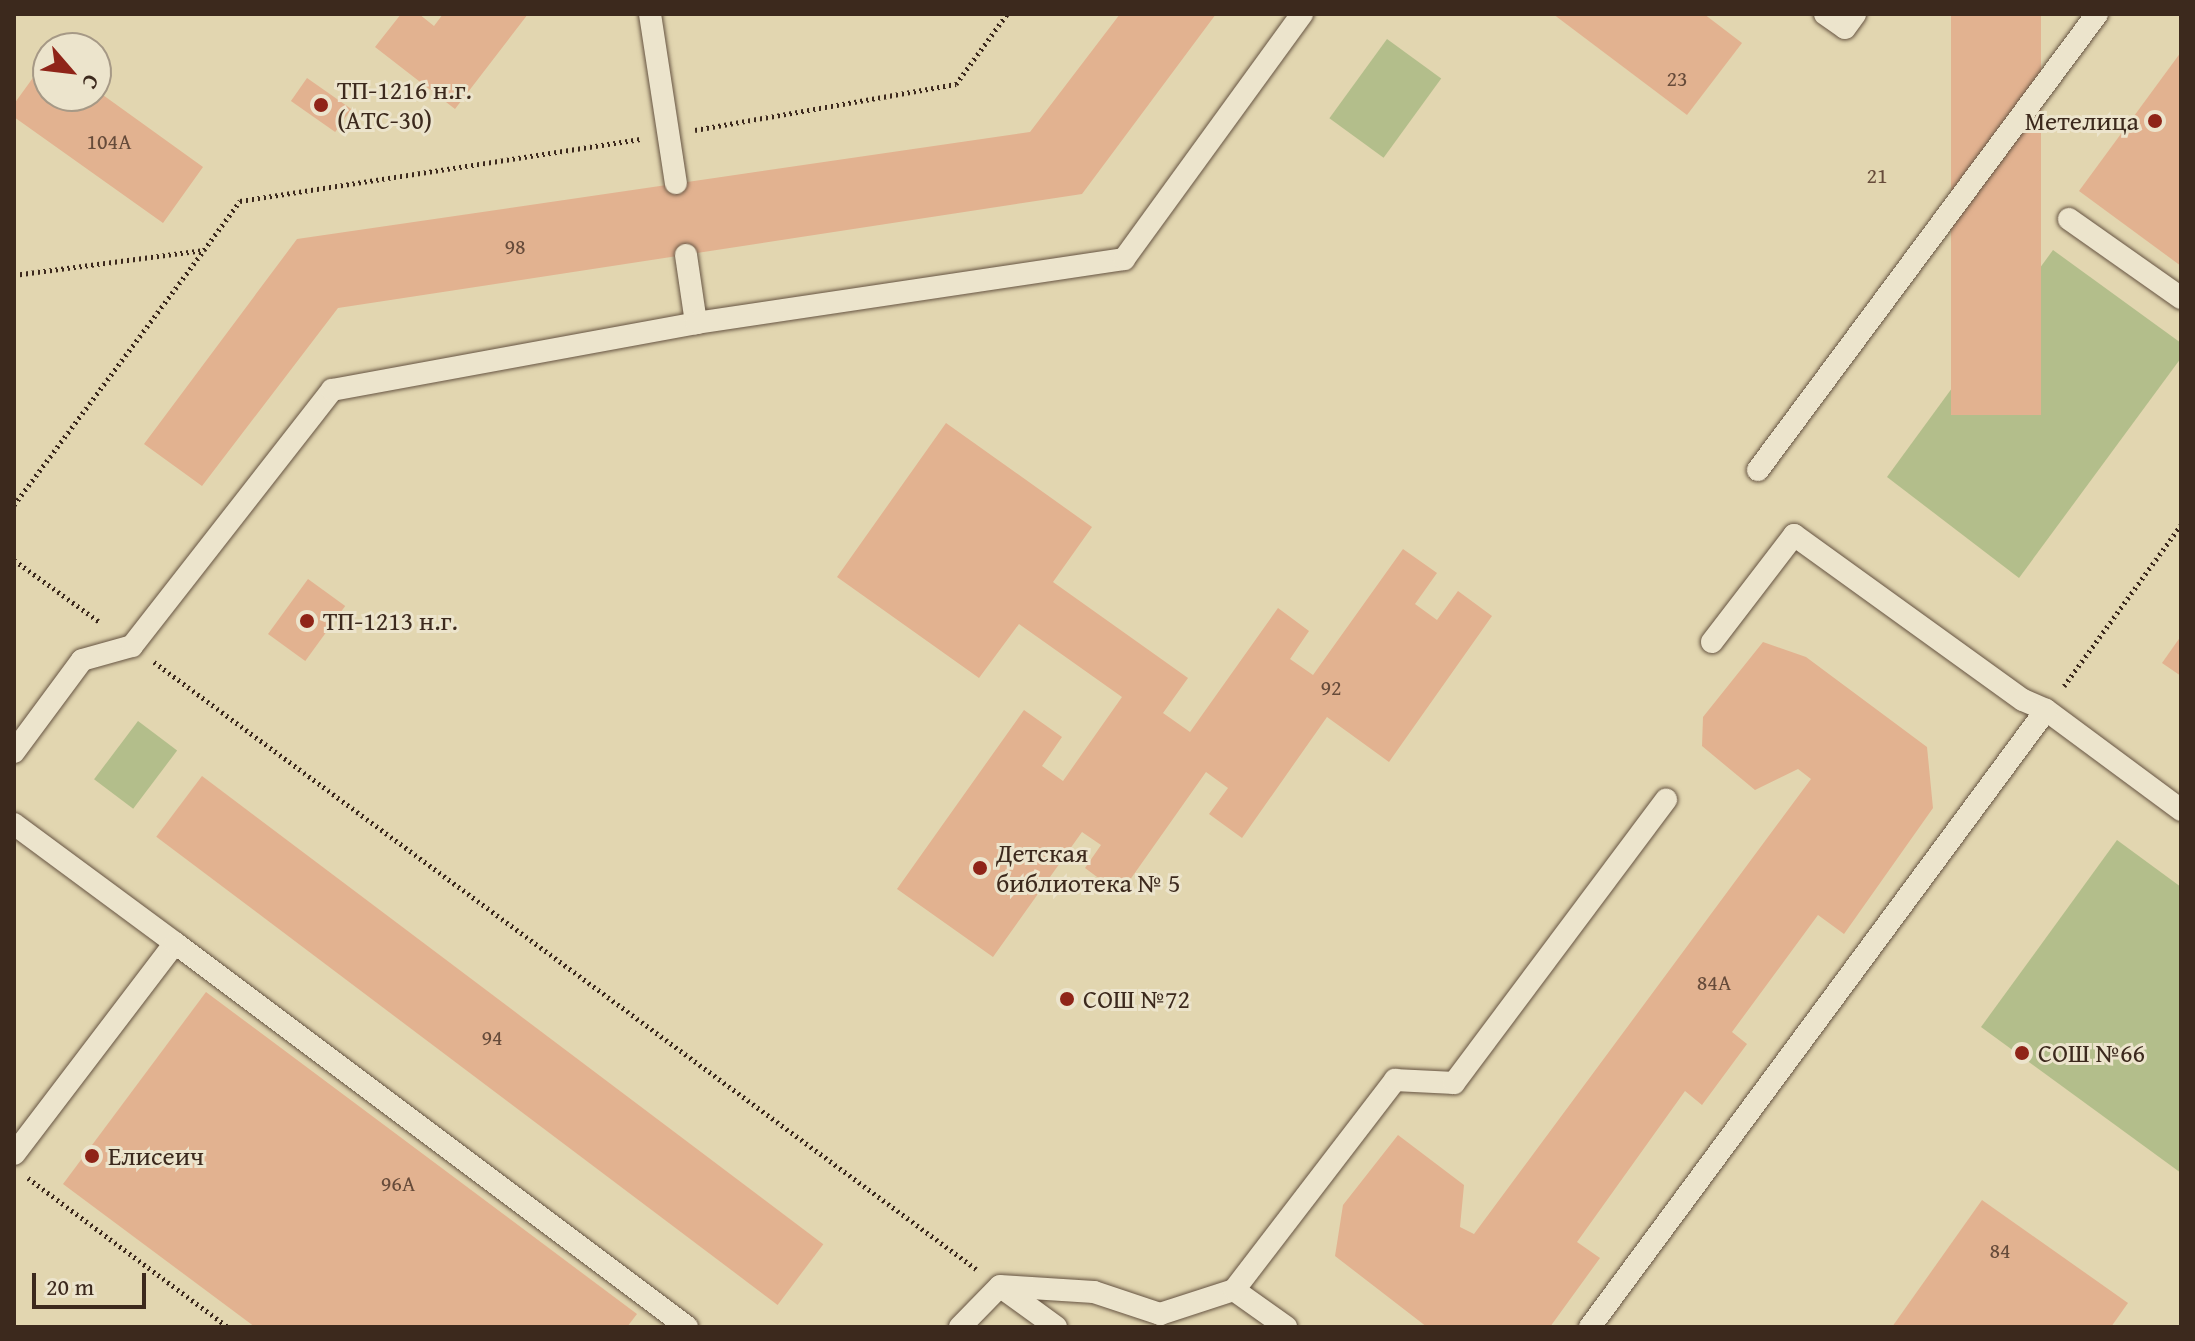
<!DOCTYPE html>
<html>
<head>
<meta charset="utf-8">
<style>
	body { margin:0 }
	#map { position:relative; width:2195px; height:1341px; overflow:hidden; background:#e2d6b0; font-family:"Gentium Book Plus",serif }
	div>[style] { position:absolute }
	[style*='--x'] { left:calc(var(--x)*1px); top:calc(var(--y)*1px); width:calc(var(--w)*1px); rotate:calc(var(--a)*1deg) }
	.green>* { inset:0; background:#b3be8b; transform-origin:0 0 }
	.building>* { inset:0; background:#e2b290; transform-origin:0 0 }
	.path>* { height:5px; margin-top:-2.5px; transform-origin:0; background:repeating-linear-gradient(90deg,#3c291d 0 2px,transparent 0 6px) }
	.roads { filter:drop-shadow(0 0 2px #665442) drop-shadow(0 0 2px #665442) }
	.lane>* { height:22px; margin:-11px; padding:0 11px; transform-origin:11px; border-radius:11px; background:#ece4cc }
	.dots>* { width:22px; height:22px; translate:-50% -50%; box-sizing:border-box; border:4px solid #ece4cc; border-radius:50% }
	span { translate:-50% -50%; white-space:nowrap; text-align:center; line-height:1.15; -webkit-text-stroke:6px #ece4cc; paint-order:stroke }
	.number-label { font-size:22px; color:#664b3a }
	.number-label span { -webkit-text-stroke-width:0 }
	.poi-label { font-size:26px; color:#3c291d }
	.left { translate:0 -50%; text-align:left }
	.right { translate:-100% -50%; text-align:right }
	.frame { position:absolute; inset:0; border:16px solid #3c291d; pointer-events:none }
	.north { position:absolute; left:32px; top:32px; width:80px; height:80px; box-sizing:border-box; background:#ece4cc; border:2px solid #a69986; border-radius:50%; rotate:118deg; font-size:22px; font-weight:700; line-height:32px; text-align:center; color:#3c291d }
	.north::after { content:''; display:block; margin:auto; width:28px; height:36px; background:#8f2418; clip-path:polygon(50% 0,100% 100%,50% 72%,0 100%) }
	.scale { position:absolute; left:32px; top:1273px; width:114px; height:36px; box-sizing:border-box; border:4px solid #3c291d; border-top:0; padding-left:10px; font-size:24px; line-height:28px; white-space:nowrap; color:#3c291d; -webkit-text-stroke:6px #ece4cc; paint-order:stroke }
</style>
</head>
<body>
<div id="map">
	<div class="green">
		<i style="left:1387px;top:39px;width:67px;height:98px;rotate:36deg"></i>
		<i style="clip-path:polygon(2053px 250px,2181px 343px,2181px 358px,2019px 578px,1887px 477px)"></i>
		<i style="left:138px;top:721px;width:49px;height:73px;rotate:37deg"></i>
		<i style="clip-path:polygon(2117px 840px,2181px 887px,2181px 1173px,1981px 1027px)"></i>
	</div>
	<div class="building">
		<i style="clip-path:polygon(401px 14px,419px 14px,434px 26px,443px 14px,528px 14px,455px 109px,375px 47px)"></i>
		<i style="clip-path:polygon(1120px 14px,1216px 14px,1082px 194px,338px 308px,202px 486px,144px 444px,297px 239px,1030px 132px)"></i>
		<i style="clip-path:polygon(1553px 14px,1704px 14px,1742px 43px,1687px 115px)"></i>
		<i style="left:1951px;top:14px;width:90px;height:401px"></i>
		<i style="clip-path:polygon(2181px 52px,2181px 266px,2079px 191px)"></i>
		<i style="clip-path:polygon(48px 57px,48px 96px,96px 96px,96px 90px,203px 167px,163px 223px,14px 117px,14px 104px)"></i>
		<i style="left:307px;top:78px;width:54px;height:28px;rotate:35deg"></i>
		<i style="clip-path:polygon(946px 423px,1092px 527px,1053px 582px,1188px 678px,1163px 713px,1190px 732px,1278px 608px,1309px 631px,1290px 659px,1313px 675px,1403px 549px,1437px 573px,1415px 604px,1437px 620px,1458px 591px,1492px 616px,1389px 762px,1327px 717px,1242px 838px,1209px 814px,1228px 788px,1206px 772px,1120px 894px,1085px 868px,1101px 845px,1082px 832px,993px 957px,897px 889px,1024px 710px,1062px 737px,1042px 766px,1063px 781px,1122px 697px,1019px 624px,979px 678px,837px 577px)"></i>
		<i style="left:308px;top:579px;width:46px;height:68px;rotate:36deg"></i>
		<i style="clip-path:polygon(2181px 636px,2181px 676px,2162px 663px)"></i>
		<i style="clip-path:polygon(1763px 642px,1806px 657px,1927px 747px,1933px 808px,1844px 934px,1818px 915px,1732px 1032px,1747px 1044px,1702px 1105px,1685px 1091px,1577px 1242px,1600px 1258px,1550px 1327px,1427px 1327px,1335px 1256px,1343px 1205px,1398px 1135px,1464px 1185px,1460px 1227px,1474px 1234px,1811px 779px,1798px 769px,1755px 790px,1702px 746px,1703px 717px)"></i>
		<i style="left:202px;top:776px;width:778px;height:76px;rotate:37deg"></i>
		<i style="clip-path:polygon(206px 992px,637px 1314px,627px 1327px,255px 1327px,63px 1184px)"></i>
		<i style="clip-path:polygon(1982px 1200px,2128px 1303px,2111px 1327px,1892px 1327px)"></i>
	</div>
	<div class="path">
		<i style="--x:695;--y:130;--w:265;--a:-10"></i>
		<i style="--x:956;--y:84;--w:87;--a:-53.9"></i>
		<i style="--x:14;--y:275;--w:192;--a:-7.5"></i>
		<i style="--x:204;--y:250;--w:61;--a:-53.7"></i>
		<i style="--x:240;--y:201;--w:407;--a:-8.8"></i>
		<i style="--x:14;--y:505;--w:318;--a:-53.3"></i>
		<i style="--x:14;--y:560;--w:107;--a:35.9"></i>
		<i style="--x:154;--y:662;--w:1022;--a:36.44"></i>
		<i style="--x:2064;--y:686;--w:199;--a:-54"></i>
		<i style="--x:28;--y:1178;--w:249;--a:36.7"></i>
	</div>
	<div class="roads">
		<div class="lane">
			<i style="--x:650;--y:14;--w:171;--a:81.3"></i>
			<i style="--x:1825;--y:14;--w:24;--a:35"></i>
			<i style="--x:1845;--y:28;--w:17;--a:-54"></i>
			<i style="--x:2069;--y:219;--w:137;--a:35.2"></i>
			<i style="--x:686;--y:255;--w:69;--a:81.6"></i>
			<i style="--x:1758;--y:470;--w:568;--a:-53.37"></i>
			<i style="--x:1712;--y:642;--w:135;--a:-52.5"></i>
			<i style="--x:1794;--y:535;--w:282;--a:35.8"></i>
			<i style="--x:2023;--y:700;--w:25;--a:23"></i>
			<i style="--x:2046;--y:710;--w:168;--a:36.5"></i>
			<i style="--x:14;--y:752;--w:114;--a:-53.5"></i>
			<i style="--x:82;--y:660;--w:52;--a:-15.6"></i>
			<i style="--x:132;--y:646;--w:325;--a:-52"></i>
			<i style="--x:332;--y:390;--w:370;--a:-10.4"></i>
			<i style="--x:696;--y:323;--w:433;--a:-8.5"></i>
			<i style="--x:1124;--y:259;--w:303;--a:-54"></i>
			<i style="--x:14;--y:824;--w:200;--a:36.5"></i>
			<i style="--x:175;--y:943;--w:265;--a:127.3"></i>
			<i style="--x:175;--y:943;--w:640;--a:36.87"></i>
			<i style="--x:1001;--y:1287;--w:68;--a:36"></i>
			<i style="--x:1234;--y:1290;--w:64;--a:35.4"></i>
			<i style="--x:960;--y:1327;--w:57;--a:-45.7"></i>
			<i style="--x:1000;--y:1286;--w:94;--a:3.7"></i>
			<i style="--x:1094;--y:1292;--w:70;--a:18.4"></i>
			<i style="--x:1160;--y:1314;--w:78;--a:-18"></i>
			<i style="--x:1234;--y:1290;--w:265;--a:-52.5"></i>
			<i style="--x:1395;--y:1080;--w:59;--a:2.9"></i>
			<i style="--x:1454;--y:1083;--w:354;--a:-53.2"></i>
			<i style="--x:1590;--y:1327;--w:767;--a:-53.53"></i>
		</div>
	</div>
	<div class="dots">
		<i style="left:321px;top:105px;background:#8f2418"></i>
		<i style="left:2155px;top:121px;background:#8f2418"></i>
		<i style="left:307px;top:621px;background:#8f2418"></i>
		<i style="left:980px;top:868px;background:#8f2418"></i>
		<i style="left:1067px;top:999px;background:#8f2418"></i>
		<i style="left:2022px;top:1053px;background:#8f2418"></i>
		<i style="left:92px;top:1156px;background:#8f2418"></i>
	</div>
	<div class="number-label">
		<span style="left:1677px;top:79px">23</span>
		<span style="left:109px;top:142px">104А</span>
		<span style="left:1877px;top:176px">21</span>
		<span style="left:515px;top:247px">98</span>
		<span style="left:1331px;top:688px">92</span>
		<span style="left:1714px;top:983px">84А</span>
		<span style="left:492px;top:1038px">94</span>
		<span style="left:398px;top:1184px">96А</span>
		<span style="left:2000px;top:1251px">84</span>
	</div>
	<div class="poi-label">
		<span class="left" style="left:337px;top:105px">ТП-1216 н.г.<br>(АТС-30)</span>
		<span class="right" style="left:2139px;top:121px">Метелица</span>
		<span class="left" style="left:323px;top:621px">ТП-1213 н.г.</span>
		<span class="left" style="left:996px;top:868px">Детская<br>библиотека № 5</span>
		<span class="left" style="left:1083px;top:999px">СОШ №72</span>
		<span class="left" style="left:2038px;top:1053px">СОШ №66</span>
		<span class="left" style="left:108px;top:1156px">Елисеич</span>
	</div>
	<div class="frame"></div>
	<div class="north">С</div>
	<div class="scale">20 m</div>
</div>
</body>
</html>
